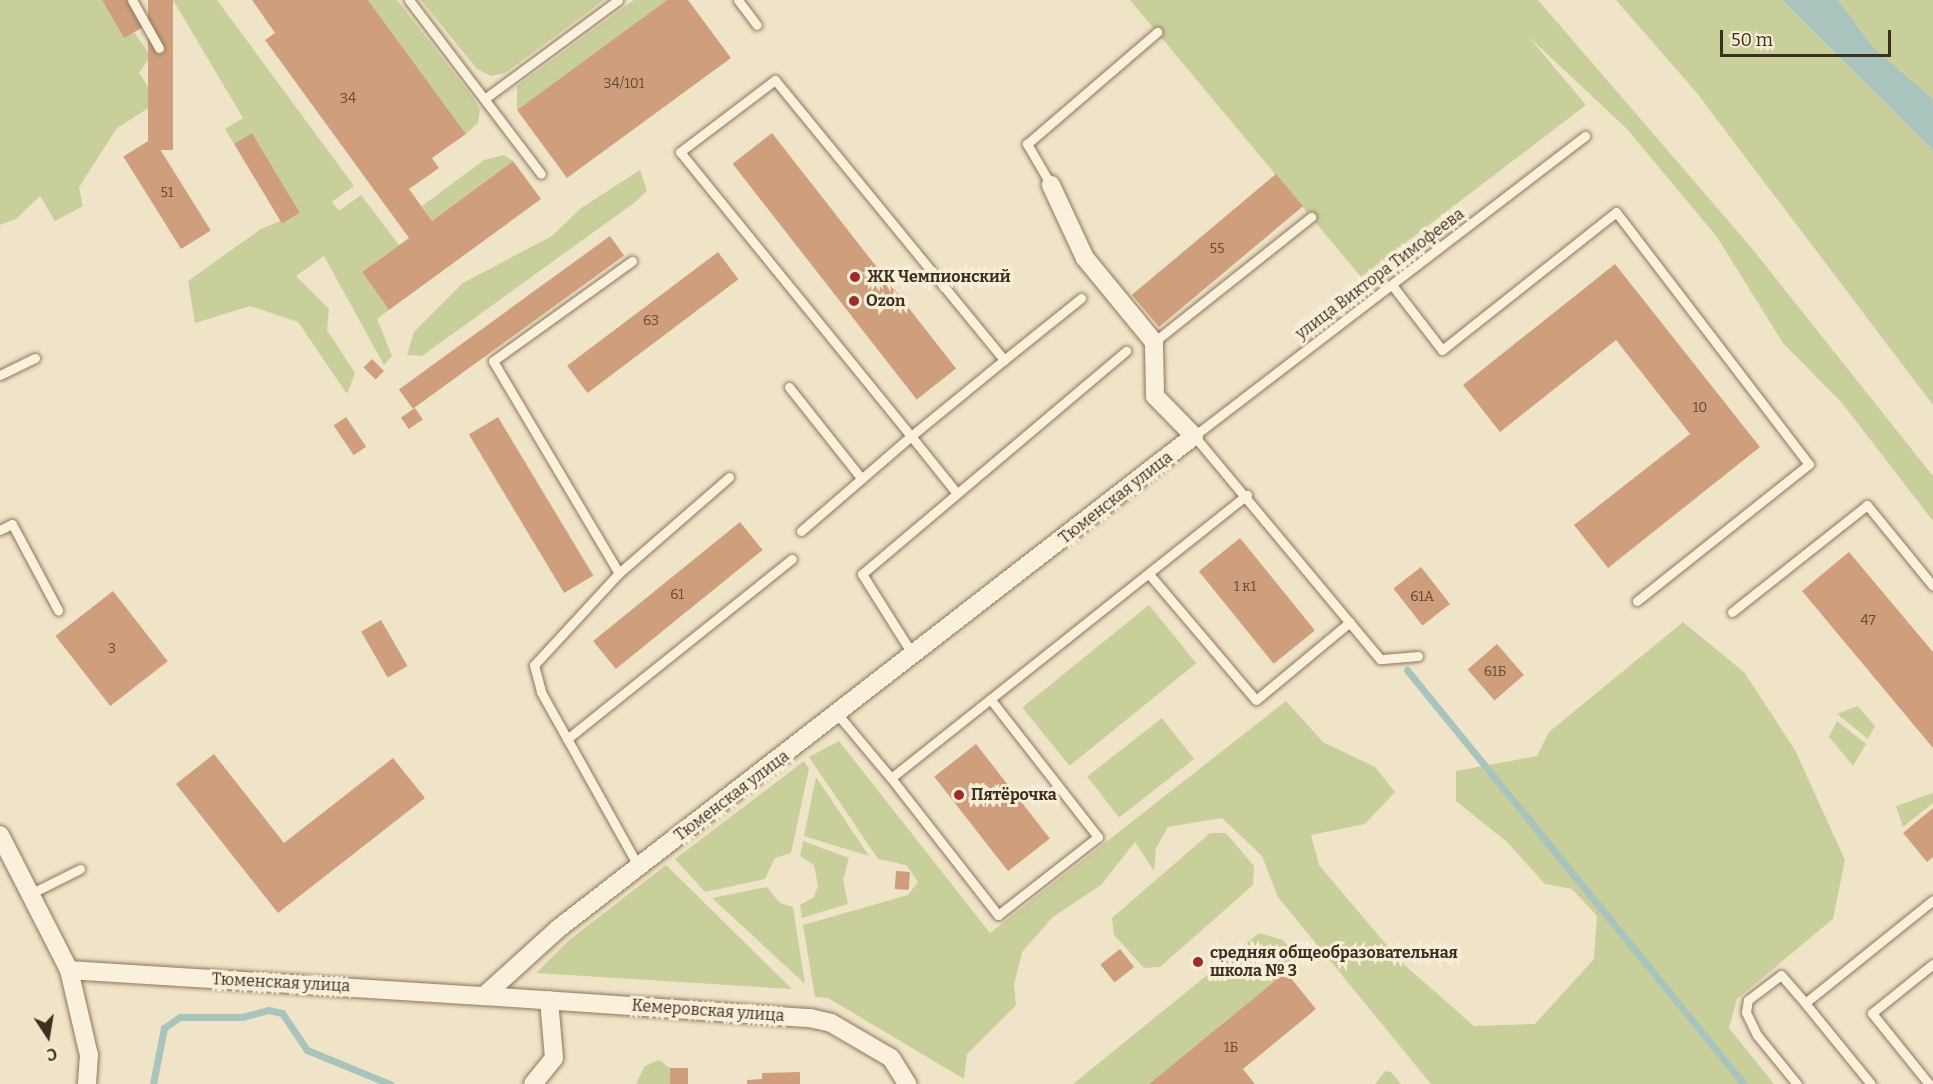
<!DOCTYPE html>
<html>
<head>
<meta charset="utf-8">
<style>
	body { margin:0 }
	#map { position:relative; width:1933px; height:1084px; overflow:hidden; background:#f0e4c8; font-family:Bitter,serif }
	div>[style] { position:absolute }
	[style*='--x'] { left:calc(var(--x)*1px); top:calc(var(--y)*1px); width:calc(var(--w)*1px); rotate:calc(var(--a)*1deg) }
	.green>* { inset:0; background:#c9cf9b; transform-origin:0 0 }
	.water>* { inset:0; background:#a9c4bc }
	.stream>* { height:7px; margin:-3.5px; padding:0 3.5px; transform-origin:3.5px; border-radius:3.5px; background:#a9c4bc }
	.building>* { inset:0; background:#cf9f7d; transform-origin:0 0 }
	.roads { filter:drop-shadow(0 0 2px #8d765c) drop-shadow(0 0 2px #8d765c) }
	.service>* { height:9px; margin:-4.5px; padding:0 4.5px; transform-origin:4.5px; border-radius:4.5px; background:#faf1dc }
	.minor>* { height:18px; margin:-9px; padding:0 9px; transform-origin:9px; border-radius:9px; background:#faf1dc }
	.dots>* { width:16px; height:16px; translate:-50% -50%; box-sizing:border-box; border:3px solid #f7eed8; border-radius:50% }
	span { translate:-50% -50%; white-space:nowrap; text-align:center; line-height:1.15; -webkit-text-stroke:6px #f7eed8; paint-order:stroke }
	.number-label { font-size:14px; color:#624a37 }
	.number-label span { -webkit-text-stroke-width:0 }
	.street-label { font-size:16px; color:#3d2e20 }
	.poi-label { font-size:16px; color:#3d2e20; font-weight:700 }
	.left { translate:0 -50%; text-align:left }
	.north { position:absolute; left:18px; top:1006px; width:60px; height:60px; -webkit-text-stroke:4px #f7eed8; paint-order:stroke; rotate:168deg; font-size:16px; font-weight:700; line-height:24px; text-align:center; color:#3d2e20 }
	.north::after { content:''; display:block; margin:auto; width:21px; height:27px; background:#3d2e20; clip-path:polygon(50% 0,100% 100%,50% 72%,0 100%) }
	.scale { position:absolute; left:1720px; top:30px; width:171px; height:27px; box-sizing:border-box; border:3px solid #3d2e20; border-top:0; padding-left:8px; font-size:18px; line-height:21px; white-space:nowrap; color:#3d2e20; -webkit-text-stroke:4px #f7eed8; paint-order:stroke }
</style>
</head>
<body>
<div id="map">
	<div class="green">
		<i style="clip-path:polygon(0 0,102px 0,124px 37px,134px 32px,151px 56px,139px 73px,158px 102px,117px 128px,79px 187px,83px 206px,55px 221px,40px 196px,16px 219px,0 225px)"></i>
		<i style="clip-path:polygon(173px 0,217px 0,354px 186px,332px 202px,339px 211px,361px 195px,399px 245px,362px 272px,389px 310px,377px 319px,392px 356px,384px 365px,324px 256px,296px 276px,329px 309px,327px 330px,355px 373px,347px 394px,298px 322px,250px 306px,195px 323px,188px 281px,261px 229px,300px 213px,252px 133px,234px 144px,225px 129px,243px 118px)"></i>
		<i style="clip-path:polygon(368px 0,397px 0,474px 99px,480px 110px,478px 123px,466px 134px)"></i>
		<i style="clip-path:polygon(421px 0,604px 0,505px 73px,491px 76px,477px 69px)"></i>
		<i style="clip-path:polygon(634px 0,667px 0,517px 110px,517px 86px)"></i>
		<i style="clip-path:polygon(1130px 0,1538px 0,1750px 246px,1933px 476px,1933px 521px,1842px 403px,1783px 343px,1717px 237px,1627px 129px,1529px 37px,1586px 105px,1361px 277px)"></i>
		<i style="clip-path:polygon(1616px 0,1782px 0,1933px 150px,1933px 405px,1696px 92px)"></i>
		<i style="clip-path:polygon(1838px 0,1933px 0,1933px 99px,1873px 47px)"></i>
		<i style="clip-path:polygon(504px 155px,513px 161px,432px 221px,422px 206px,484px 160px)"></i>
		<i style="clip-path:polygon(640px 170px,647px 191px,634px 203px,422px 356px,407px 355px,414px 332px,463px 283px,552px 236px,581px 208px)"></i>
		<i style="left:1149px;top:605px;width:75px;height:163px;rotate:51deg"></i>
		<i style="clip-path:polygon(1683px 622px,1744px 672px,1795px 750px,1845px 860px,1833px 919px,1737px 999px,1729px 1028px,1774px 1084px,1431px 1084px,1278px 897px,1262px 856px,1222px 818px,1168px 827px,1156px 848px,1154px 871px,1135px 842px,1101px 885px,1053px 917px,1022px 952px,1014px 985px,1016px 1005px,967px 1054px,964px 1079px,828px 998px,815px 997px,803px 925px,908px 895px,918px 882px,906px 865px,878px 859px,809px 757px,839px 741px,990px 933px,1286px 701px,1323px 742px,1375px 767px,1395px 792px,1365px 824px,1311px 835px,1319px 865px,1400px 961px,1474px 1026px,1535px 1024px,1594px 959px,1597px 916px,1572px 889px,1545px 884px,1507px 842px,1456px 801px,1456px 771px,1537px 756px,1549px 732px)"></i>
		<i style="clip-path:polygon(1858px 706px,1875px 726px,1868px 739px,1837px 714px)"></i>
		<i style="left:1162px;top:718px;width:52px;height:95px;rotate:52deg"></i>
		<i style="clip-path:polygon(1837px 721px,1866px 744px,1853px 766px,1829px 737px)"></i>
		<i style="clip-path:polygon(804px 761px,809px 769px,791px 853px,775px 858px,765px 879px,705px 892px,675px 859px)"></i>
		<i style="clip-path:polygon(816px 777px,869px 856px,804px 836px)"></i>
		<i style="clip-path:polygon(1933px 793px,1933px 803px,1903px 827px,1896px 806px)"></i>
		<i style="clip-path:polygon(1210px 833px,1226px 833px,1254px 866px,1253px 885px,1160px 967px,1144px 968px,1114px 935px,1112px 918px)"></i>
		<i style="clip-path:polygon(803px 841px,849px 858px,843px 880px,848px 904px,802px 918px,800px 905px,814px 897px,818px 886px,814px 865px,800px 856px)"></i>
		<i style="clip-path:polygon(666px 865px,792px 989px,536px 973px,568px 941px)"></i>
		<i style="clip-path:polygon(767px 887px,780px 903px,793px 907px,805px 984px,712px 898px)"></i>
		<i style="clip-path:polygon(1259px 933px,1283px 940px,1301px 961px,1149px 1084px,1073px 1084px)"></i>
		<i style="clip-path:polygon(659px 1060px,670px 1068px,670px 1084px,636px 1084px,645px 1066px)"></i>
		<i style="clip-path:polygon(1385px 1071px,1391px 1072px,1401px 1084px,1375px 1084px)"></i>
	</div>
	<div class="water">
		<i style="clip-path:polygon(1782px 0,1838px 0,1873px 47px,1933px 99px,1933px 150px)"></i>
	</div>
	<div class="stream">
		<i style="--x:1407;--y:670;--w:534;--a:50.85"></i>
		<i style="--x:153;--y:1084;--w:57;--a:-78.9"></i>
		<i style="--x:164;--y:1028;--w:19;--a:-35"></i>
		<i style="--x:180;--y:1017;--w:62;--a:0"></i>
		<i style="--x:242;--y:1017;--w:27;--a:-15"></i>
		<i style="--x:268;--y:1010;--w:14;--a:12"></i>
		<i style="--x:282;--y:1013;--w:45;--a:56"></i>
		<i style="--x:307;--y:1050;--w:90;--a:22.3"></i>
	</div>
	<div class="building">
		<i style="clip-path:polygon(102px 0,127px 0,143px 27px,124px 38px)"></i>
		<i style="left:148px;top:0;width:25px;height:150px"></i>
		<i style="clip-path:polygon(252px 0,368px 0,466px 134px,432px 158px,439px 168px,409px 189px,432px 221px,513px 161px,541px 199px,389px 310px,362px 272px,409px 238px,265px 40px,275px 33px)"></i>
		<i style="clip-path:polygon(667px 0,688px 0,731px 58px,567px 178px,517px 110px)"></i>
		<i style="left:252px;top:133px;width:93px;height:21px;rotate:59deg"></i>
		<i style="left:772px;top:133px;width:299px;height:50px;rotate:52deg"></i>
		<i style="left:153px;top:138px;width:109px;height:35px;rotate:58deg"></i>
		<i style="left:1276px;top:174px;width:42px;height:188px;rotate:50deg"></i>
		<i style="left:610px;top:236px;width:24px;height:261px;rotate:54deg"></i>
		<i style="left:718px;top:252px;width:34px;height:189px;rotate:53deg"></i>
		<i style="clip-path:polygon(1615px 264px,1760px 447px,1608px 568px,1574px 525px,1690px 434px,1616px 340px,1500px 432px,1463px 385px)"></i>
		<i style="left:372px;top:359px;width:17px;height:12px;rotate:45deg"></i>
		<i style="left:415px;top:408px;width:14px;height:17px;rotate:56deg"></i>
		<i style="left:346px;top:417px;width:36px;height:15px;rotate:56deg"></i>
		<i style="left:498px;top:417px;width:185px;height:34px;rotate:59deg"></i>
		<i style="left:740px;top:522px;width:36px;height:189px;rotate:51deg"></i>
		<i style="left:1240px;top:538px;width:119px;height:53px;rotate:51deg"></i>
		<i style="clip-path:polygon(1849px 552px,1933px 652px,1933px 748px,1802px 591px)"></i>
		<i style="left:1421px;top:567px;width:47px;height:35px;rotate:52deg"></i>
		<i style="left:113px;top:591px;width:89px;height:73px;rotate:52deg"></i>
		<i style="left:381px;top:620px;width:53px;height:23px;rotate:60deg"></i>
		<i style="left:1497px;top:644px;width:41px;height:39px;rotate:49deg"></i>
		<i style="left:976px;top:744px;width:120px;height:53px;rotate:52deg"></i>
		<i style="clip-path:polygon(214px 754px,284px 843px,393px 758px,425px 798px,278px 913px,176px 784px)"></i>
		<i style="clip-path:polygon(1933px 808px,1933px 857px,1927px 862px,1903px 833px)"></i>
		<i style="left:896px;top:871px;width:14px;height:18px;rotate:4deg"></i>
		<i style="left:1120px;top:949px;width:23px;height:25px;rotate:52deg"></i>
		<i style="clip-path:polygon(1286px 972px,1316px 1009px,1243px 1069px,1255px 1084px,1149px 1084px)"></i>
		<i style="left:670px;top:1068px;width:18px;height:16px"></i>
		<i style="clip-path:polygon(800px 1072px,800px 1084px,747px 1084px,747px 1080px,762px 1079px,762px 1073px)"></i>
	</div>
	<div class="roads">
		<div class="service">
			<i style="--x:132;--y:0;--w:55;--a:60.6"></i>
			<i style="--x:409;--y:0;--w:218;--a:52.8"></i>
			<i style="--x:738;--y:0;--w:31;--a:53"></i>
			<i style="--x:487;--y:97;--w:163;--a:-36.5"></i>
			<i style="--x:1051;--y:185;--w:48;--a:-120.3"></i>
			<i style="--x:1027;--y:144;--w:172;--a:-40.7"></i>
			<i style="--x:632;--y:261;--w:171;--a:144.3"></i>
			<i style="--x:493;--y:361;--w:247;--a:59.3"></i>
			<i style="--x:619;--y:573;--w:125;--a:132.7"></i>
			<i style="--x:534;--y:665;--w:28;--a:75"></i>
			<i style="--x:541;--y:692;--w:201;--a:60.8"></i>
			<i style="--x:1392;--y:285;--w:82;--a:52.4"></i>
			<i style="--x:1442;--y:350;--w:222;--a:-38.4"></i>
			<i style="--x:1616;--y:212;--w:317;--a:52.6"></i>
			<i style="--x:1809;--y:464;--w:220;--a:141.5"></i>
			<i style="--x:1154;--y:342;--w:201;--a:-38.5"></i>
			<i style="--x:1004;--y:360;--w:99;--a:-38.8"></i>
			<i style="--x:0;--y:375;--w:39;--a:-26"></i>
			<i style="--x:789;--y:387;--w:117;--a:51.6"></i>
			<i style="--x:0;--y:530;--w:13;--a:-27"></i>
			<i style="--x:12;--y:524;--w:98;--a:61.9"></i>
			<i style="--x:801;--y:531;--w:145;--a:-40.8"></i>
			<i style="--x:911;--y:436;--w:366;--a:-129.1"></i>
			<i style="--x:680;--y:152;--w:119;--a:-37.2"></i>
			<i style="--x:775;--y:80;--w:362;--a:50.7"></i>
			<i style="--x:1004;--y:360;--w:120;--a:140.7"></i>
			<i style="--x:911;--y:436;--w:70;--a:51.3"></i>
			<i style="--x:619;--y:573;--w:146;--a:-41.1"></i>
			<i style="--x:1149;--y:574;--w:165;--a:49.7"></i>
			<i style="--x:1256;--y:700;--w:122;--a:-39.7"></i>
			<i style="--x:1732;--y:612;--w:172;--a:-38.4"></i>
			<i style="--x:1867;--y:505;--w:104;--a:50.8"></i>
			<i style="--x:913;--y:655;--w:96;--a:-122.2"></i>
			<i style="--x:862;--y:574;--w:346;--a:-40.2"></i>
			<i style="--x:1418;--y:656;--w:38;--a:175"></i>
			<i style="--x:1380;--y:659;--w:290;--a:-129.8"></i>
			<i style="--x:1194;--y:436;--w:493;--a:-37.5"></i>
			<i style="--x:839;--y:716;--w:81;--a:50"></i>
			<i style="--x:891;--y:778;--w:455;--a:-38.5"></i>
			<i style="--x:567;--y:739;--w:288;--a:-38.7"></i>
			<i style="--x:891;--y:778;--w:174;--a:52"></i>
			<i style="--x:998;--y:915;--w:127;--a:-38"></i>
			<i style="--x:1098;--y:837;--w:175;--a:-128"></i>
			<i style="--x:30;--y:894;--w:56;--a:-26.6"></i>
			<i style="--x:1797;--y:1084;--w:63;--a:-129.2"></i>
			<i style="--x:1757;--y:1035;--w:25;--a:-116"></i>
			<i style="--x:1746;--y:1012;--w:12;--a:-81"></i>
			<i style="--x:1748;--y:1000;--w:41;--a:-37.1"></i>
			<i style="--x:1781;--y:975;--w:37;--a:49"></i>
			<i style="--x:1871;--y:1084;--w:104;--a:-129.2"></i>
			<i style="--x:1805;--y:1003;--w:164;--a:-38.8"></i>
			<i style="--x:1929;--y:1084;--w:91;--a:-128.8"></i>
			<i style="--x:1872;--y:1013;--w:78;--a:-38.8"></i>
		</div>
		<div class="minor">
			<i style="--x:0;--y:835;--w:152;--a:62.9"></i>
			<i style="--x:69;--y:970;--w:87;--a:76.8"></i>
			<i style="--x:89;--y:1055;--w:29;--a:94"></i>
			<i style="--x:69;--y:970;--w:416;--a:3.6"></i>
			<i style="--x:484;--y:996;--w:101;--a:-42.2"></i>
			<i style="--x:559;--y:928;--w:803;--a:-37.77"></i>
			<i style="--x:1194;--y:436;--w:56;--a:-134.3"></i>
			<i style="--x:1155;--y:396;--w:54;--a:-91.1"></i>
			<i style="--x:1154;--y:342;--w:109;--a:-129.4"></i>
			<i style="--x:1085;--y:258;--w:81;--a:-115"></i>
			<i style="--x:484;--y:996;--w:327;--a:3.9"></i>
			<i style="--x:810;--y:1018;--w:22;--a:13"></i>
			<i style="--x:831;--y:1023;--w:69;--a:30.3"></i>
			<i style="--x:891;--y:1058;--w:31;--a:58"></i>
			<i style="--x:533;--y:1084;--w:33;--a:-51"></i>
			<i style="--x:554;--y:1058;--w:58;--a:-94.9"></i>
		</div>
	</div>
	<div class="dots">
		<i style="left:855px;top:277px;background:#9e2a2b"></i>
		<i style="left:854px;top:301px;background:#9e2a2b"></i>
		<i style="left:959px;top:795px;background:#9e2a2b"></i>
		<i style="left:1198px;top:962px;background:#9e2a2b"></i>
	</div>
	<div class="number-label">
		<span style="left:624px;top:84px">34/101</span>
		<span style="left:348px;top:99px">34</span>
		<span style="left:167px;top:193px">51</span>
		<span style="left:1217px;top:249px">55</span>
		<span style="left:651px;top:321px">63</span>
		<span style="left:1700px;top:408px">10</span>
		<span style="left:1245px;top:587px">1 к1</span>
		<span style="left:677px;top:595px">61</span>
		<span style="left:1422px;top:597px">61А</span>
		<span style="left:1868px;top:621px">47</span>
		<span style="left:112px;top:649px">3</span>
		<span style="left:1495px;top:672px">61Б</span>
		<span style="left:1231px;top:1048px">1Б</span>
	</div>
	<div class="street-label">
		<span style="left:1380px;top:274px;rotate:-37deg">улица Виктора Тимофеева</span>
		<span style="left:1116px;top:498px;rotate:-38deg">Тюменская улица</span>
		<span style="left:732px;top:796px;rotate:-37deg">Тюменская улица</span>
		<span style="left:281px;top:983px;rotate:3deg">Тюменская улица</span>
		<span style="left:708px;top:1011px;rotate:4deg">Кемеровская улица</span>
	</div>
	<div class="poi-label">
		<span class="left" style="left:867px;top:277px">ЖК Чемпионский</span>
		<span class="left" style="left:866px;top:301px">Ozon</span>
		<span class="left" style="left:971px;top:795px">Пятёрочка</span>
		<span class="left" style="left:1210px;top:962px">средняя общеобразовательная<br>школа № 3</span>
	</div>
	<div class="north">С</div>
	<div class="scale">50 m</div>
</div>
</body>
</html>
